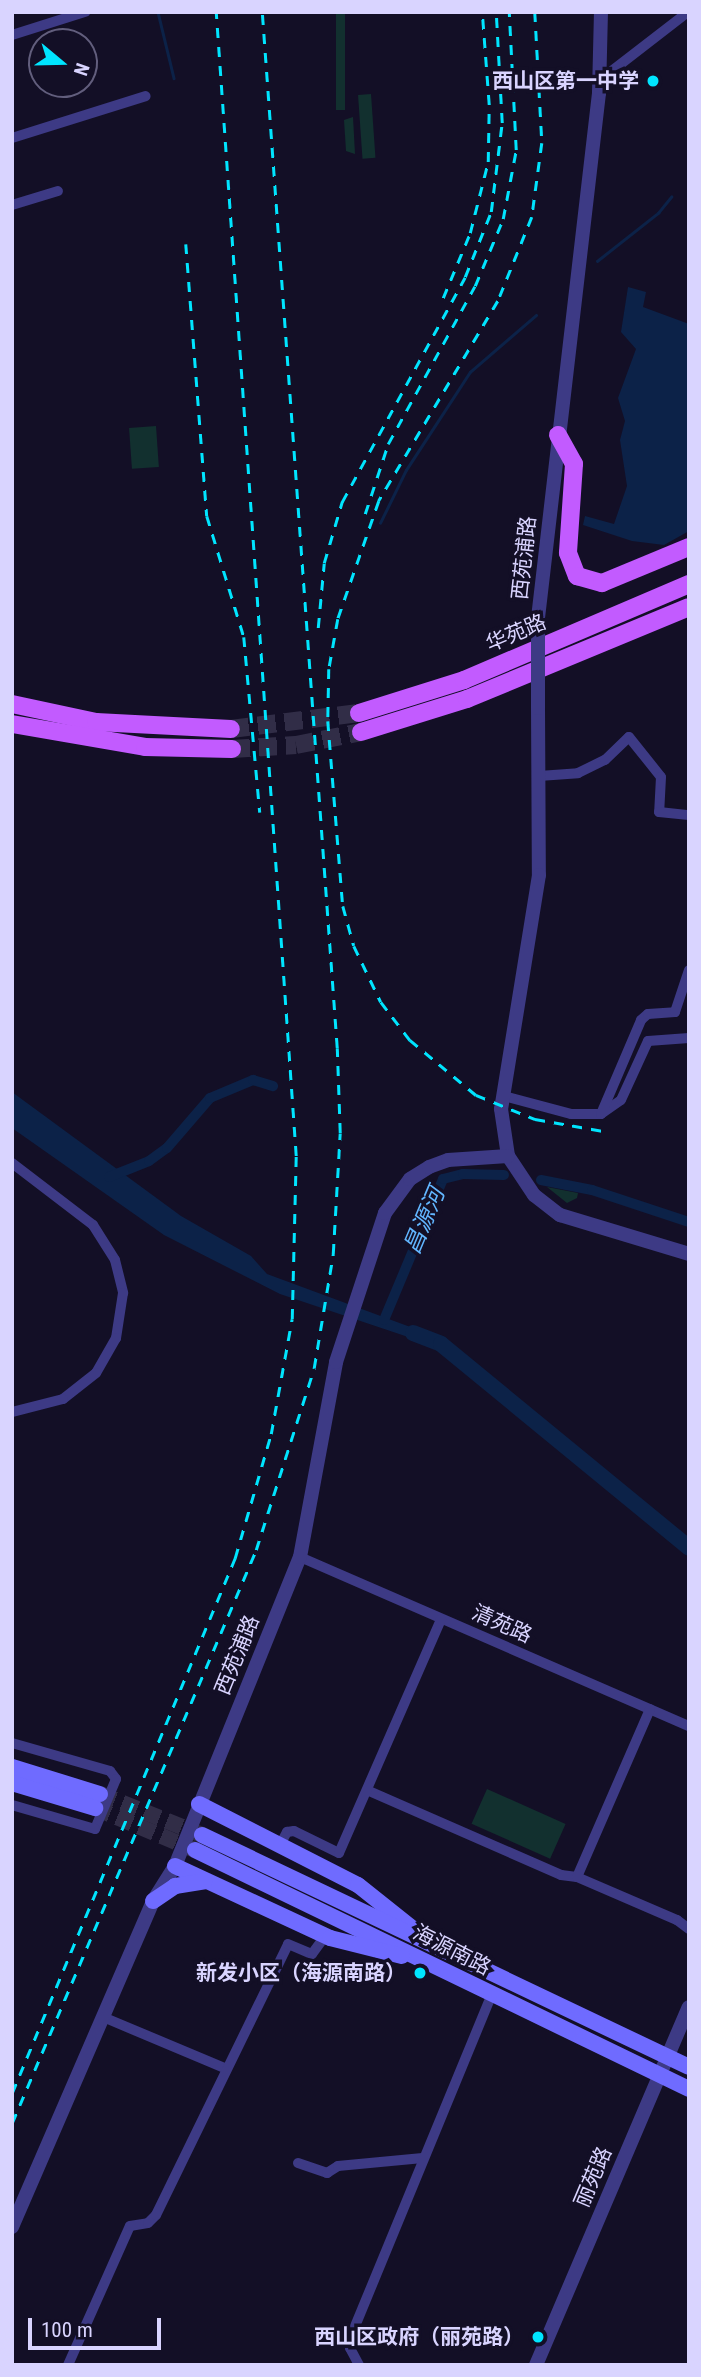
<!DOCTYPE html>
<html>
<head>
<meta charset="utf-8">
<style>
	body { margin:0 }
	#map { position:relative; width:701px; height:2377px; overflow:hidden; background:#130f26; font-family:"Roboto Condensed","Noto Sans SC",sans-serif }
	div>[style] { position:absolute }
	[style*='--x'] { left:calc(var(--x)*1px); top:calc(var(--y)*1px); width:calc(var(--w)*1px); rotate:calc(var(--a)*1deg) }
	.green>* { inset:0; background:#12302f; transform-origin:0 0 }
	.water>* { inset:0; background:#0c2248 }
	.stream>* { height:2.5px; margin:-1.25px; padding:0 1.25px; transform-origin:1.25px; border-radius:1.25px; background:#0c2248 }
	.canal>* { height:10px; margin:-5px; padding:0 5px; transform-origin:5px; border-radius:5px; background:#0c2248 }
	.river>* { height:16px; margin:-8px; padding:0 8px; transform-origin:8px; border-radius:8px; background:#0c2248 }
	.secondary-tunnel>* { height:16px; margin-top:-8px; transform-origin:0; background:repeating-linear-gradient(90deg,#312d47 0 16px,transparent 0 24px) }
	.primary-tunnel>* { height:18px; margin-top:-9px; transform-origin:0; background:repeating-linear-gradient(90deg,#312d47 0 18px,transparent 0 27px) }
	.minor>* { height:10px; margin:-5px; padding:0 5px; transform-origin:5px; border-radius:5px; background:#3d3a85 }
	.tertiary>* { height:14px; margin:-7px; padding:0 7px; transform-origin:7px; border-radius:7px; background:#3d3a85 }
	.secondary>* { height:16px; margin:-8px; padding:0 8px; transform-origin:8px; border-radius:8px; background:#6f6bff }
	.primary>* { height:18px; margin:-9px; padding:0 9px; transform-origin:9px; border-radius:9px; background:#c25bff }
	.rail>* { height:2.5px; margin-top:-1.25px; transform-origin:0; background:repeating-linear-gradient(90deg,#00e5ff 0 10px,transparent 0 19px) }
	.tertiary-bridge>* { height:14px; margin:-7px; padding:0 7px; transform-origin:7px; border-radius:7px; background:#3d3a85 }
	.dots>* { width:19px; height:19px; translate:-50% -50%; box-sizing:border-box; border:4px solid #130f26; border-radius:50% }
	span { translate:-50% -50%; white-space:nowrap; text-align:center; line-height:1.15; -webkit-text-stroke:7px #130f26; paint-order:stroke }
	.poi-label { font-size:21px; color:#d9d4ff; font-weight:700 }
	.right { translate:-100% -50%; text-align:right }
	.street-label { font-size:21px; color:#d9d4ff }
	.water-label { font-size:23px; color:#62b6ff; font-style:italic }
	.frame { position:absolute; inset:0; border:14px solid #d9d4ff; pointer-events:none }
	.north { position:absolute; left:28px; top:28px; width:70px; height:70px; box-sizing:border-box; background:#130f26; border:2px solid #625e7d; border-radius:50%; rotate:109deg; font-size:19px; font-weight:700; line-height:28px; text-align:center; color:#d9d4ff }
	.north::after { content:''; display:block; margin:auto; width:24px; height:32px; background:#00e5ff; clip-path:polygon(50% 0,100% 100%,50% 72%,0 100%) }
	.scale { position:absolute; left:28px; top:2318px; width:133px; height:32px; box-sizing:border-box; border:4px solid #d9d4ff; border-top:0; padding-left:9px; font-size:21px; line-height:24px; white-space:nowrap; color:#d9d4ff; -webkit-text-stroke:5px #130f26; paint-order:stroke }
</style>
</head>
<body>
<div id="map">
	<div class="green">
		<i style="left:336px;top:12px;width:9px;height:98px"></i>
		<i style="left:371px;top:94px;width:64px;height:13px;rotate:86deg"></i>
		<i style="clip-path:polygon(353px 117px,355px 154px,346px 151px,344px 120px)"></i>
		<i style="left:156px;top:426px;width:41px;height:27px;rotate:86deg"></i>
		<i style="clip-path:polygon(547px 1187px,578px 1193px,577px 1198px,567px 1203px)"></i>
		<i style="left:487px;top:1789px;width:86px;height:38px;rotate:24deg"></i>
	</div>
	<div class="water">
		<i style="clip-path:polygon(628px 287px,646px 292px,643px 307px,689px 324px,689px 531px,664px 545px,632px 541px,583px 525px,585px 516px,614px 524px,627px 486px,620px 440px,625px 421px,618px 398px,636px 349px,621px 332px)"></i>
		<i style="clip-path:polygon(12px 1092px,181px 1216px,251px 1256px,267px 1274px,432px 1335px,429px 1344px,280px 1294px,164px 1235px,12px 1128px)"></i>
	</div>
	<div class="stream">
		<i style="--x:158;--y:12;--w:68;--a:76.4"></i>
		<i style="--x:597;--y:261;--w:78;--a:-38.2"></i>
		<i style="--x:658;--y:213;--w:21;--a:-51"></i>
		<i style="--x:380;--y:523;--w:59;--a:-63.9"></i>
		<i style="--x:406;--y:470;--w:117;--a:-56.9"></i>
		<i style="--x:470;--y:372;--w:87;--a:-40.8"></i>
	</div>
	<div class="canal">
		<i style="--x:109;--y:1177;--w:43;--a:-21.8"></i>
		<i style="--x:149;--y:1161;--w:22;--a:-36"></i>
		<i style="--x:167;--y:1148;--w:66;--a:-49.3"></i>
		<i style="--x:210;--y:1098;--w:47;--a:-22.7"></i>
		<i style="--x:253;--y:1080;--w:21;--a:17"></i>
		<i style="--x:541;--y:1180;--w:52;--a:11.1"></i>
		<i style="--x:592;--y:1190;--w:102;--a:18.3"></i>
		<i style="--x:384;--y:1320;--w:153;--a:-67.3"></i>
		<i style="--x:443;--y:1179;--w:21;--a:-14"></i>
		<i style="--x:463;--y:1174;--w:41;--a:1.4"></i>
	</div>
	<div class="river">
		<i style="--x:413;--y:1333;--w:30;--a:21"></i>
		<i style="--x:441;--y:1344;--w:321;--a:39.4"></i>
	</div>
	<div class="secondary-tunnel">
		<i style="--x:100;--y:1794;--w:110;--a:21.9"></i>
		<i style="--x:95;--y:1808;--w:108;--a:22.8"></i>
	</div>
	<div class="primary-tunnel">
		<i style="--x:231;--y:729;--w:129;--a:-7.1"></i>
		<i style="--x:232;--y:749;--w:64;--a:-3.6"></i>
		<i style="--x:296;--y:745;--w:66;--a:-11.3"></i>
	</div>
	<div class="minor">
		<i style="--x:12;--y:35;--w:77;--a:-17.5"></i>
		<i style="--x:600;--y:80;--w:111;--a:-37.7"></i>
		<i style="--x:12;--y:138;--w:140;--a:-17.4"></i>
		<i style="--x:12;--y:205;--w:48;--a:-16.9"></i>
		<i style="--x:539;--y:776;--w:39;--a:-4"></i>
		<i style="--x:578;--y:773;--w:30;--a:-26"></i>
		<i style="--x:605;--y:760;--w:33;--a:-44"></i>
		<i style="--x:629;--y:737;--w:51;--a:51.3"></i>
		<i style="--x:661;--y:777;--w:35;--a:93"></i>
		<i style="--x:659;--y:812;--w:30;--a:6"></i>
		<i style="--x:504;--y:1096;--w:69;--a:15"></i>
		<i style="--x:571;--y:1114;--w:30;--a:0"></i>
		<i style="--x:601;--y:1114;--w:24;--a:-35"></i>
		<i style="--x:621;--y:1100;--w:65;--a:-65.4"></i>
		<i style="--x:648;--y:1041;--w:41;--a:-4.2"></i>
		<i style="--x:601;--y:1114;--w:102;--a:-66.9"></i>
		<i style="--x:641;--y:1020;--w:9;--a:-41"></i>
		<i style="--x:648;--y:1014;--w:27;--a:-4"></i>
		<i style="--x:675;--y:1012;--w:44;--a:-71.6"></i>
		<i style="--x:12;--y:1163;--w:102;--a:37.4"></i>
		<i style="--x:93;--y:1225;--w:41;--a:57.8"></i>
		<i style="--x:115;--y:1260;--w:34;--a:76"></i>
		<i style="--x:123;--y:1293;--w:46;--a:98.8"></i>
		<i style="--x:116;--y:1338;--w:40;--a:119.7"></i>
		<i style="--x:96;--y:1373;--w:42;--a:141.8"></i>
		<i style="--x:63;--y:1399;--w:53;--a:165.7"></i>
		<i style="--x:300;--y:1557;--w:424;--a:23.5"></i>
		<i style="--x:12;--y:1743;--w:102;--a:15.9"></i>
		<i style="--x:110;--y:1771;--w:10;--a:53"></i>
		<i style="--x:116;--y:1779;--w:54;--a:112.8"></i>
		<i style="--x:95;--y:1829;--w:86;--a:-163.9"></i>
		<i style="--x:369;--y:1791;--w:210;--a:23.6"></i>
		<i style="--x:561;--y:1875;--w:16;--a:7"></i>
		<i style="--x:577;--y:1877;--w:109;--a:23.3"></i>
		<i style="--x:677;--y:1920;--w:15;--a:37"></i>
		<i style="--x:280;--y:1845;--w:15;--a:-62"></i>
		<i style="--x:287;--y:1832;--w:7;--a:-8"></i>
		<i style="--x:294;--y:1831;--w:50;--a:26.1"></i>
		<i style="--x:339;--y:1853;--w:255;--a:-66.4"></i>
		<i style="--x:577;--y:1877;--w:183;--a:-66.5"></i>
		<i style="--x:103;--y:2017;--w:134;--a:22.8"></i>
		<i style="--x:298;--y:2163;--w:31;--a:19"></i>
		<i style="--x:327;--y:2173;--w:13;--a:-32"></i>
		<i style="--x:338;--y:2166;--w:85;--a:-5.4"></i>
		<i style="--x:68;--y:2365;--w:152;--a:-66"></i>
		<i style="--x:130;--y:2226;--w:18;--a:-9"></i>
		<i style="--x:148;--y:2223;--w:11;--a:-45"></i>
		<i style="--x:156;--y:2215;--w:301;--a:-64"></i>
		<i style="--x:288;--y:1944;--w:26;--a:23"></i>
		<i style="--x:312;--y:1954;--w:22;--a:-54"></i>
		<i style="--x:359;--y:2365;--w:19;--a:-118"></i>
		<i style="--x:350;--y:2348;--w:12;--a:-85"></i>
		<i style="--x:351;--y:2336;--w:370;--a:-67.6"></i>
	</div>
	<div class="tertiary">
		<i style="--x:538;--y:618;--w:529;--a:-83.37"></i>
		<i style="--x:599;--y:93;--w:81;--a:-88.6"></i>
		<i style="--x:538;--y:708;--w:167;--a:89.7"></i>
		<i style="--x:539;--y:875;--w:237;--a:99.2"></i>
		<i style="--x:501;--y:1109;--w:48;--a:81.5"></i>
		<i style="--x:508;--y:1156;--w:47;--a:56.3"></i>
		<i style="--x:534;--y:1195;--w:33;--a:38"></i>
		<i style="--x:560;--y:1215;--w:135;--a:16.8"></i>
		<i style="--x:12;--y:2227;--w:355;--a:-66.6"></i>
		<i style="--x:153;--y:1901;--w:41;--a:-57.8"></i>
		<i style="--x:175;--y:1866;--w:333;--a:-68"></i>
		<i style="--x:300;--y:1557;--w:198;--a:-79.5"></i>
		<i style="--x:336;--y:1362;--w:157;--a:-71.8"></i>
		<i style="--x:385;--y:1213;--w:42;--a:-53.7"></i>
		<i style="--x:410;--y:1179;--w:22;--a:-32"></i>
		<i style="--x:429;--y:1167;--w:20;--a:-20"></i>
		<i style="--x:448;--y:1160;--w:60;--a:-3.8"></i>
		<i style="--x:536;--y:2365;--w:389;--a:-66.9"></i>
	</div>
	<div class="secondary">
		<i style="--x:12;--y:1767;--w:92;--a:17.1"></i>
		<i style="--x:12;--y:1783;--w:87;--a:16.8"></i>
		<i style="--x:199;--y:1804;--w:178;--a:27"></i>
		<i style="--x:358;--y:1885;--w:75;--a:38.5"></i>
		<i style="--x:202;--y:1835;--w:539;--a:25.47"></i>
		<i style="--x:195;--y:1850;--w:549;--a:25.82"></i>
		<i style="--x:175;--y:1866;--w:171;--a:24.9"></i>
		<i style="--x:330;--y:1938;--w:74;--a:14"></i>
		<i style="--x:153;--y:1901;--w:27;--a:-34"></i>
		<i style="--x:175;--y:1886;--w:30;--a:-9"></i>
	</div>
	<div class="primary">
		<i style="--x:558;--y:435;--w:33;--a:61"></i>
		<i style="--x:574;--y:464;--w:89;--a:93.9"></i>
		<i style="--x:568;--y:553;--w:25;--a:69"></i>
		<i style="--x:577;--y:576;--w:26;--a:16"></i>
		<i style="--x:602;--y:583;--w:94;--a:-22.5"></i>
		<i style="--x:12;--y:704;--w:86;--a:12.1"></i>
		<i style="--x:96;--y:722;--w:135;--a:3"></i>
		<i style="--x:359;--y:713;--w:110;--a:-17.4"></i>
		<i style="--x:464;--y:680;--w:245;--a:-23.1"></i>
		<i style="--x:12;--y:724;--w:135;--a:9.8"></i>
		<i style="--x:145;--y:747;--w:87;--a:1.3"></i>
		<i style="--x:361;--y:732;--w:111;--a:-17.3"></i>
		<i style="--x:467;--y:699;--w:240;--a:-22.5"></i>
	</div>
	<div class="rail">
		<i style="--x:535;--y:12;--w:131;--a:86.9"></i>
		<i style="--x:542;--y:143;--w:75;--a:97.7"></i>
		<i style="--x:532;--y:217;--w:91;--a:112"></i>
		<i style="--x:498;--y:301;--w:233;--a:120.8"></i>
		<i style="--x:379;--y:501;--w:125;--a:109.2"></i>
		<i style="--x:338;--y:619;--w:51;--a:100.2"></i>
		<i style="--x:329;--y:669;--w:52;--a:91.1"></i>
		<i style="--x:328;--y:721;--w:186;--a:85.4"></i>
		<i style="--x:343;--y:906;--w:41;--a:74.6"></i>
		<i style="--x:354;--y:946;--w:62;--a:64.3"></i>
		<i style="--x:381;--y:1002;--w:48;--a:52.7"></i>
		<i style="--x:410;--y:1040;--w:86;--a:39.8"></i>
		<i style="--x:476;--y:1095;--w:64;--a:22.1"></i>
		<i style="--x:535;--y:1119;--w:75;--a:10"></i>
		<i style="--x:186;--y:244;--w:273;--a:85.6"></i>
		<i style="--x:207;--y:516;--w:127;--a:73"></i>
		<i style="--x:244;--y:637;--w:176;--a:84.8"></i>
		<i style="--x:443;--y:298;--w:70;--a:-67.4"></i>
		<i style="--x:470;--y:233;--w:73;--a:-75.8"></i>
		<i style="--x:488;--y:162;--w:57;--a:-89"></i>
		<i style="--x:489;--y:105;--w:93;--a:-94.3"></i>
		<i style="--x:365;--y:514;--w:74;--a:-71.8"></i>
		<i style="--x:388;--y:444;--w:180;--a:-61.2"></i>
		<i style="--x:475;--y:286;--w:73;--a:-67.3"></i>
		<i style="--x:503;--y:219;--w:70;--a:-79.3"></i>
		<i style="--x:516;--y:150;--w:138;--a:-92.9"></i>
		<i style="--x:318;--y:628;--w:65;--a:-84.7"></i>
		<i style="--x:324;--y:563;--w:64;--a:-73.6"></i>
		<i style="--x:342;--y:502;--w:256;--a:-61.3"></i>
		<i style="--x:465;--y:277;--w:70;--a:-68.2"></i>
		<i style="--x:491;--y:212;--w:90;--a:-83"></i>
		<i style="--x:502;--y:123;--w:111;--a:-93.1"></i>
		<i style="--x:12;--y:2093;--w:580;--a:-67.37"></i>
		<i style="--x:235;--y:1558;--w:129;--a:-73.8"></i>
		<i style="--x:271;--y:1434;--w:117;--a:-79.7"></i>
		<i style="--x:292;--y:1319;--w:163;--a:-88.6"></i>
		<i style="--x:296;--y:1156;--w:1147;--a:-94"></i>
		<i style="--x:12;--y:2123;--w:623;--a:-66.93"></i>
		<i style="--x:256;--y:1550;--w:191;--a:-72.3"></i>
		<i style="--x:314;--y:1368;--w:116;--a:-80.5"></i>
		<i style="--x:333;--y:1254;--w:121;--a:-86.7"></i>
		<i style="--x:340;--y:1133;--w:85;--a:-92"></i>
		<i style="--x:337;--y:1048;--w:1039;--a:-94.14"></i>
	</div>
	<div class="tertiary-bridge">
		<i style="--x:538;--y:708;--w:90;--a:-90"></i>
	</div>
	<div class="dots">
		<i style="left:653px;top:81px;background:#00e5ff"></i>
		<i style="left:420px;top:1973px;background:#00e5ff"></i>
		<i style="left:538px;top:2337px;background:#00e5ff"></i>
	</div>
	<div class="poi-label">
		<span class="right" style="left:639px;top:81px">西山区第一中学</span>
		<span class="right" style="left:406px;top:1973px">新发小区（海源南路）</span>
		<span class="right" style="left:524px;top:2337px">西山区政府（丽苑路）</span>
	</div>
	<div class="street-label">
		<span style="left:524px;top:558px;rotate:-84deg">西苑浦路</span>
		<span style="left:516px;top:633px;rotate:-23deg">华苑路</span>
		<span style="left:502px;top:1624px;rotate:24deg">清苑路</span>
		<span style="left:237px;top:1655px;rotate:-68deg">西苑浦路</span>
		<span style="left:452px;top:1950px;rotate:27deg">海源南路</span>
		<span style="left:593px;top:2177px;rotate:-67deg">丽苑路</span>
	</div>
	<div class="water-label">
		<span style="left:425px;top:1221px;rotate:-67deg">昌源河</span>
	</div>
	<div class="frame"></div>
	<div class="north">N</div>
	<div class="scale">100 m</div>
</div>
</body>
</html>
